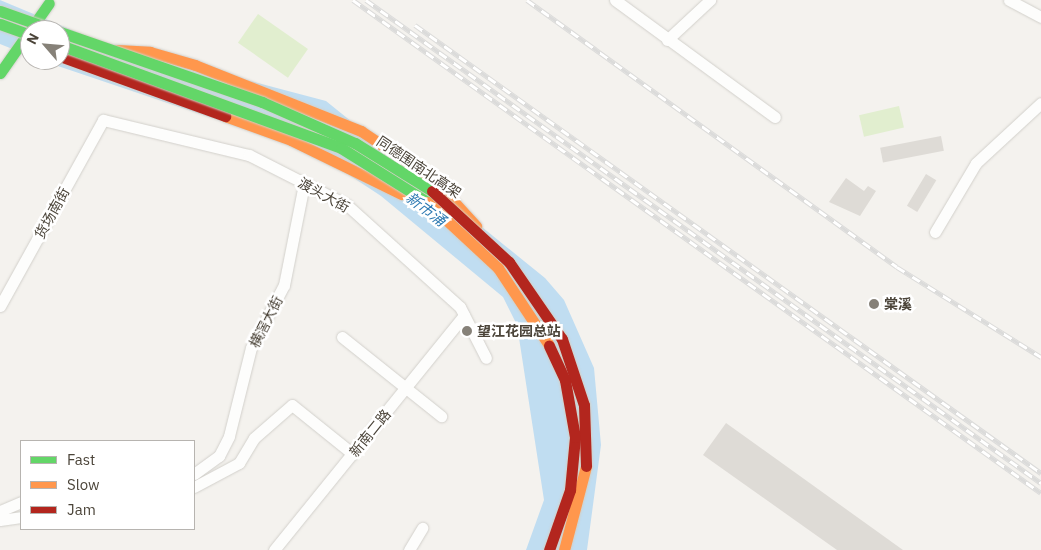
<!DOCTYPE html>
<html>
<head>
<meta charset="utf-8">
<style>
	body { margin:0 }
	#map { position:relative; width:1041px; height:550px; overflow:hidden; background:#f4f2ee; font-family:"IBM Plex Sans","Noto Sans SC",sans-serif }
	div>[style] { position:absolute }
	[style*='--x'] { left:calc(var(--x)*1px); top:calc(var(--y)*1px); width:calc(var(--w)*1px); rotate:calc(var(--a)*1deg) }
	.green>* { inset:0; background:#e1eecf; transform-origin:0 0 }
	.water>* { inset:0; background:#c0ddf1 }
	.building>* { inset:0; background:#dedbd6; transform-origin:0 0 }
	.roads { filter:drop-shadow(0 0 1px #d2d0cb) drop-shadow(0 0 1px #d2d0cb) }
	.street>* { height:11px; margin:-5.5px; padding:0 5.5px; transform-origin:5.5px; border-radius:5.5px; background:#fdfdfc }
	.fast>* { height:11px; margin:-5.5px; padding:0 5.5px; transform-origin:5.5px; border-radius:5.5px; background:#63d668 }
	.slow>* { height:11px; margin:-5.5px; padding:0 5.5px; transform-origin:5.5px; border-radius:5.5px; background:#ff974d }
	.jam>* { height:11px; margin:-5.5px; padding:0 5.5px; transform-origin:5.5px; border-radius:5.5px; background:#b3261e }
	.rail>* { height:5px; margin-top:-2.5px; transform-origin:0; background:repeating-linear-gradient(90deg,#fff 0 9px,#dbdbda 0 18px); box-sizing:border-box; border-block:1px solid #dbdbda }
	.bridges { filter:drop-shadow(0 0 1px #d3cfc5) drop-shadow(0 0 1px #d3cfc5) }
	.fast-bridge>* { height:11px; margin:-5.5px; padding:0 5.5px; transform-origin:5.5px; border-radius:5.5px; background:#63d668 }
	.slow-bridge>* { height:11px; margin:-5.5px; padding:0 5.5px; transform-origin:5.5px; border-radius:5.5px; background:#ff974d }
	.jam-bridge>* { height:11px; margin:-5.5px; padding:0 5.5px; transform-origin:5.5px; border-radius:5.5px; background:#b3261e }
	.dots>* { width:14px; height:14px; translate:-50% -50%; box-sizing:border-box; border:2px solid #fff; border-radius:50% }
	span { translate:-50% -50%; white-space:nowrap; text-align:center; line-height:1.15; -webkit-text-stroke:5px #fff; paint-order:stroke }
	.street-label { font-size:14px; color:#4b4439 }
	.poi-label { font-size:14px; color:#4b4439; font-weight:700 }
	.left { translate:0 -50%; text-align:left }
	.water-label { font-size:15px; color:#2e7ab2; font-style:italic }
	.legend { position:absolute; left:20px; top:440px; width:175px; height:90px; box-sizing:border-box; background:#fff; border:1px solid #b7b4b0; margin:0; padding:6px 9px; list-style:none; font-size:15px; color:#4b4439 }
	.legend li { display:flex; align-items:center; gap:10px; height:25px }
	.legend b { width:25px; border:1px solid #b7b4b0 }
	.north { position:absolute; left:20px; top:20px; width:50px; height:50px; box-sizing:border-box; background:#fff; border:1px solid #b7b4b0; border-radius:50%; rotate:297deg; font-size:14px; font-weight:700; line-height:20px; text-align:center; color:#4b4439 }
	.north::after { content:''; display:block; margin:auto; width:18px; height:22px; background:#868178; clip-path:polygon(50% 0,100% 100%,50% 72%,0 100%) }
</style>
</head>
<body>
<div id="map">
	<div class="green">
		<i style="left:258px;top:14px;width:61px;height:35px;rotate:35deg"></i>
		<i style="left:899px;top:106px;width:22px;height:41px;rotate:77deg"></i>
	</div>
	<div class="water">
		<i style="clip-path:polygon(0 0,96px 40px,326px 101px,545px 278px,564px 300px,594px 368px,601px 445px,587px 550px,526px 550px,544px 500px,517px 325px,503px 297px,381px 196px,316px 153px,40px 60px,60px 60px,60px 30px,30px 30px,30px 56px,0 44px)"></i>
	</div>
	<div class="building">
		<i style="left:941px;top:136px;width:15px;height:62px;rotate:79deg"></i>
		<i style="left:926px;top:174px;width:12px;height:37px;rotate:31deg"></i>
		<i style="clip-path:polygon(846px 178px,864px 191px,868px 186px,876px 191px,860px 216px,829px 202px)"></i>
		<i style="clip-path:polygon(726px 423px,903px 550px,837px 550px,703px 455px)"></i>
	</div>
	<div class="roads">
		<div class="street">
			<i style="--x:615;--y:0;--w:198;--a:36.2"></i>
			<i style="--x:1009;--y:0;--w:36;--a:28"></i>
			<i style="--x:667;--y:40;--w:59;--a:-42.9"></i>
			<i style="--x:935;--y:232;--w:80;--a:-59.3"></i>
			<i style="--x:976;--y:163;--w:88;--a:-42.7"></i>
			<i style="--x:0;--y:306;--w:213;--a:-61"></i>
			<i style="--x:103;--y:120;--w:150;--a:13.5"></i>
			<i style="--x:249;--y:155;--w:110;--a:27"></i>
			<i style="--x:347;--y:205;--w:152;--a:42.1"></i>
			<i style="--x:460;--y:307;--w:57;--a:63"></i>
			<i style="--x:342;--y:337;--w:127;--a:38.6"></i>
			<i style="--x:194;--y:474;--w:31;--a:-36"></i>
			<i style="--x:219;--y:456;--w:22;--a:-63"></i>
			<i style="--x:229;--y:436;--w:91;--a:-76"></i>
			<i style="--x:251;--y:348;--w:71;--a:-62.4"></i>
			<i style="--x:284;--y:285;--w:103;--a:-78.8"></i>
			<i style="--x:194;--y:487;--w:51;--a:-28.1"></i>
			<i style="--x:239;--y:463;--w:29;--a:-59"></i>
			<i style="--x:254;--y:438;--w:50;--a:-41"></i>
			<i style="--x:292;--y:405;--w:78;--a:38.8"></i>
			<i style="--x:0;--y:511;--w:23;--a:-23"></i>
			<i style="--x:0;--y:520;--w:21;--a:-8"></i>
			<i style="--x:274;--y:550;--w:302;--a:-51"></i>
			<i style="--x:409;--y:550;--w:26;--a:-59"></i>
		</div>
		<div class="fast">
			<i style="--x:0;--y:73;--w:85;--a:-55"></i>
		</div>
		<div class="slow">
			<i style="--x:117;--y:50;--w:33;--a:3"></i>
			<i style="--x:150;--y:52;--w:47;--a:16.1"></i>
			<i style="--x:195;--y:65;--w:179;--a:21.7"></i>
			<i style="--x:361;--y:131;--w:87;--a:33.7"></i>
			<i style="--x:433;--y:179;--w:64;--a:47.5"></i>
			<i style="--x:225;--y:116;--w:70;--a:20"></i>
			<i style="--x:291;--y:140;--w:123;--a:26.1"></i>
		</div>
		<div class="jam">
			<i style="--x:60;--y:56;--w:176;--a:20"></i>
		</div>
	</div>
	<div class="rail">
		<i style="--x:353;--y:0;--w:846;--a:35.62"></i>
		<i style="--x:366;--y:0;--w:830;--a:35.59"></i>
		<i style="--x:527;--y:0;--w:456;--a:35.8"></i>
		<i style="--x:897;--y:267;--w:170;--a:32"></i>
		<i style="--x:415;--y:25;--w:770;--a:35.59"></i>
	</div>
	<div class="bridges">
		<div class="fast-bridge">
			<i style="--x:0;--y:11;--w:57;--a:19.4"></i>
			<i style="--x:0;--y:24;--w:32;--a:20"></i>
			<i style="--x:60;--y:32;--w:214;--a:19.1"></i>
			<i style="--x:262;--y:102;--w:102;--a:23.8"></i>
			<i style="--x:355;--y:143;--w:91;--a:31.9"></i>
			<i style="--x:60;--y:45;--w:299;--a:20.1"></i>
			<i style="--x:341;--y:148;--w:102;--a:32.1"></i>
		</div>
		<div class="slow-bridge">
			<i style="--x:427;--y:202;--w:97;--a:42.9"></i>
			<i style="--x:498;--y:268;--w:92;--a:56.5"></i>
			<i style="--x:564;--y:550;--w:87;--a:-75.3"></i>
		</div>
		<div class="jam-bridge">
			<i style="--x:432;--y:191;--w:105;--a:42.7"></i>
			<i style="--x:509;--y:262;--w:93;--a:55.5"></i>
			<i style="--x:562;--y:339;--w:70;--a:71.6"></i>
			<i style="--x:584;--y:405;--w:61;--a:88.1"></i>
			<i style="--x:549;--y:550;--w:64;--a:-70.7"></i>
			<i style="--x:570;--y:490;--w:53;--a:-84.6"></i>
			<i style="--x:575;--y:437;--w:58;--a:-100"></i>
			<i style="--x:565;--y:380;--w:38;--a:-115"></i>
		</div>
	</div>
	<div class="dots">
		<i style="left:874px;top:304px;background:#868178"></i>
		<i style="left:467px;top:331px;background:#868178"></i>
	</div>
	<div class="street-label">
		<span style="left:419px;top:167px;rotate:34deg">同德围南北高架</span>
		<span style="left:324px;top:195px;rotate:29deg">渡头大街</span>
		<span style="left:52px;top:213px;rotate:-61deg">货场南街</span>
		<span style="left:266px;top:322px;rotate:-63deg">横滘大街</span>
		<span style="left:370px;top:433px;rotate:-51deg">新南二路</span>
	</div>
	<div class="poi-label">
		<span class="left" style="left:884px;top:304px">棠溪</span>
		<span class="left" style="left:477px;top:331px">望江花园总站</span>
	</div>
	<div class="water-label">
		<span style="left:426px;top:209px;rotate:37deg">新市涌</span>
	</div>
	<ul class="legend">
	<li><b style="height:6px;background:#63d668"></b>Fast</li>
	<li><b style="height:6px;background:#ff974d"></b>Slow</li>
	<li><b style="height:6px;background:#b3261e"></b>Jam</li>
	</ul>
	<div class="north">N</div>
</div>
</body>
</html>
